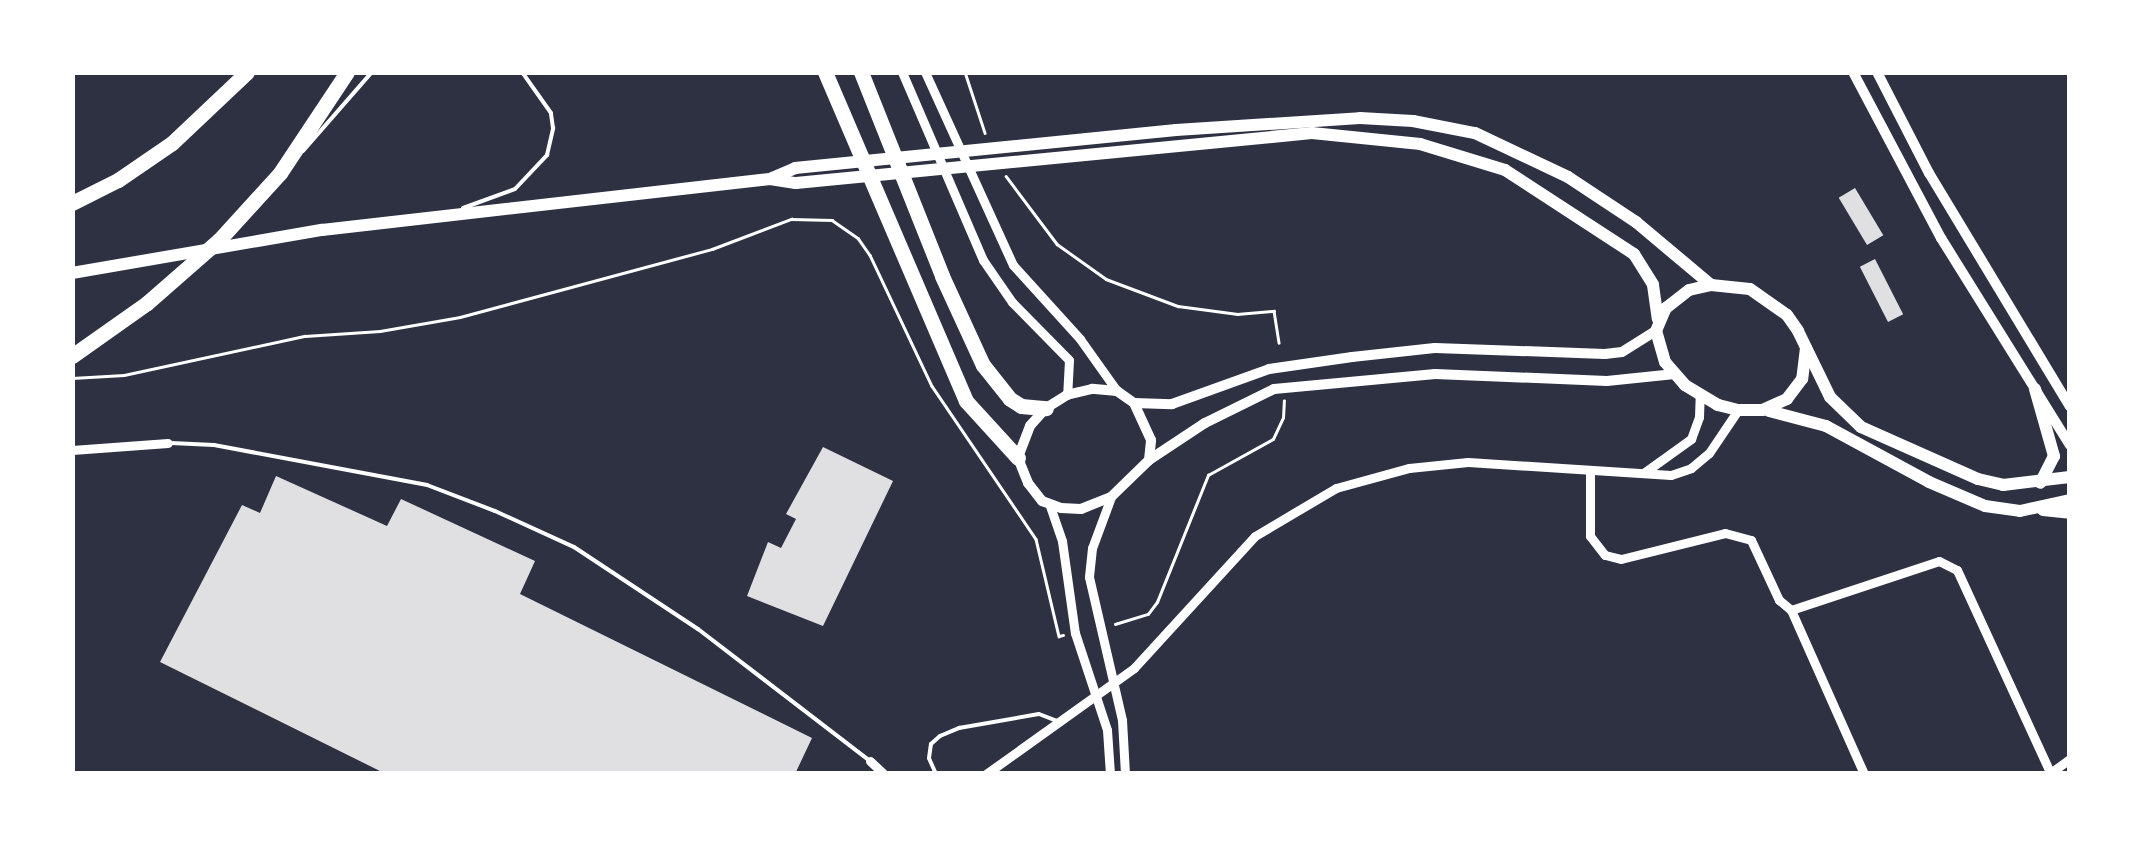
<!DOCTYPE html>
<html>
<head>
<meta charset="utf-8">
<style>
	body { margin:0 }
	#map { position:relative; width:2142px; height:846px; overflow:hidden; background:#2d3142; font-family:Quicksand,sans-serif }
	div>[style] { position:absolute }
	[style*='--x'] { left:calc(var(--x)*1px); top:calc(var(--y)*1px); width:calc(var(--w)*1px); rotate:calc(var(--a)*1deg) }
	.building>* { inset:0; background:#e0e0e3; transform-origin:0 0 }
	.path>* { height:2.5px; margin:-1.25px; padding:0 1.25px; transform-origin:1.25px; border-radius:1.25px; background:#fff }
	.service>* { height:4px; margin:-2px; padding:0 2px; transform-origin:2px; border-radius:2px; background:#fff }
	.minor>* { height:9px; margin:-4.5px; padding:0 4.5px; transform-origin:4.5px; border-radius:4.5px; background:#fff }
	.tertiary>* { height:10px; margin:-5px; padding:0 5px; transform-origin:5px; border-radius:5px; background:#fff }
	.secondary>* { height:12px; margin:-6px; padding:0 6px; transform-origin:6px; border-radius:6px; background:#fff }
	.motorway>* { height:15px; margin:-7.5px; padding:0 7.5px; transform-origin:7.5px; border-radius:7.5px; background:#fff }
	span { translate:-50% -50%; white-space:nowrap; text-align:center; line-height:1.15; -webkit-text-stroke:9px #fff; paint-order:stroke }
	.frame { position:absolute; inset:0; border:75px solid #fff; pointer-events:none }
</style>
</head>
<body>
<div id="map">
	<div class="building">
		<i style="left:1855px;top:188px;width:55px;height:19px;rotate:59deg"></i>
		<i style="left:1875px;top:259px;width:62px;height:17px;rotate:63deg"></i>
		<i style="clip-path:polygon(823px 447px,893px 481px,823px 626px,747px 596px,768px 542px,781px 548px,796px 519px,786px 514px)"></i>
		<i style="clip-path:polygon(276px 476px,387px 526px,401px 499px,535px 561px,520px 594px,812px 738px,795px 774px,386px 774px,160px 662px,242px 505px,260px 513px)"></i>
	</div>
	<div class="path">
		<i style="--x:965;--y:72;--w:64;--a:71.8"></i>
		<i style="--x:1006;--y:176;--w:85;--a:53.1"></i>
		<i style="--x:1057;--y:244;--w:60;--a:35.5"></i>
		<i style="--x:1106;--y:279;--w:77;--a:20.6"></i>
		<i style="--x:1178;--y:306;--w:60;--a:7.7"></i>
		<i style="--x:1237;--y:314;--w:37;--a:-5"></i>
		<i style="--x:1274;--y:311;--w:32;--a:81"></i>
		<i style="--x:72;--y:378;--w:52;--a:-3.3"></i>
		<i style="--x:124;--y:375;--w:185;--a:-12.2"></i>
		<i style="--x:305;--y:336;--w:75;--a:-3.8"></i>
		<i style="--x:380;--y:331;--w:81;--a:-9.9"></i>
		<i style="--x:460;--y:317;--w:261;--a:-15.1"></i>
		<i style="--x:712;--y:249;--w:85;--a:-20.8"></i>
		<i style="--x:791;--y:219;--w:41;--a:1.4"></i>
		<i style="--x:832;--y:220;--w:32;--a:35"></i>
		<i style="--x:858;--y:238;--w:21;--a:55"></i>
		<i style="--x:870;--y:255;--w:145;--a:64.7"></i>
		<i style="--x:932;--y:386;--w:185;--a:55.8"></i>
		<i style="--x:1036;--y:539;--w:100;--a:76.7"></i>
		<i style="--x:1059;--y:636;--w:4;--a:-14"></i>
		<i style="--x:1115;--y:624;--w:34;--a:-17"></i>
		<i style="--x:1148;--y:614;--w:15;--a:-53"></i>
		<i style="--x:1157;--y:602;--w:137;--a:-68.1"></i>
		<i style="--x:1208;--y:475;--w:74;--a:-29"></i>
		<i style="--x:1273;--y:439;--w:23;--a:-65"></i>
		<i style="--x:1283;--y:418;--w:17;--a:-87"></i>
	</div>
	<div class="service">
		<i style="--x:303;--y:151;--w:105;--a:-48.9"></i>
		<i style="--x:463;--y:208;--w:55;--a:-20.1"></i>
		<i style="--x:515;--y:189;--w:47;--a:-46.7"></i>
		<i style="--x:547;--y:155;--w:28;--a:-77"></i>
		<i style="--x:553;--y:128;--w:15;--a:-98"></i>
		<i style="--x:551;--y:113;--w:50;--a:-125.3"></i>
		<i style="--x:171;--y:443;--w:43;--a:2.7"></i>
		<i style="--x:214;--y:445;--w:217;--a:10.6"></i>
		<i style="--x:427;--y:485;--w:73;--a:20.9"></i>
		<i style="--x:495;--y:511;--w:87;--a:24.5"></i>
		<i style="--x:574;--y:547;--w:149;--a:33.5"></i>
		<i style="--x:698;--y:629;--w:217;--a:37.5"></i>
		<i style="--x:936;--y:774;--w:17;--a:-114"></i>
		<i style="--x:929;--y:758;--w:14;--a:-82"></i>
		<i style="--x:931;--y:744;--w:12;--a:-42"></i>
		<i style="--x:940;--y:736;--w:21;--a:-23"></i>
		<i style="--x:959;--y:728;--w:81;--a:-9.9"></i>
		<i style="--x:1039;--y:714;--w:19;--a:21"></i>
	</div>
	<div class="minor">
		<i style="--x:902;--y:72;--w:205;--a:66.7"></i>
		<i style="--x:983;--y:260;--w:51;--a:55.4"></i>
		<i style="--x:1012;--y:302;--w:81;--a:45.5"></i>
		<i style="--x:1069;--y:360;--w:35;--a:93"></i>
		<i style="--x:925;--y:72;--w:212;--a:65.5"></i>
		<i style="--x:1013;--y:265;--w:100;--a:47.8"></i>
		<i style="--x:1080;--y:339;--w:64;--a:54.6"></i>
		<i style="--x:72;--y:450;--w:96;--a:-4.2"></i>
		<i style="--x:1590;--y:472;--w:64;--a:90"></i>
		<i style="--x:1590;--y:536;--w:24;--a:52"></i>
		<i style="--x:1605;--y:555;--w:16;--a:14"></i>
		<i style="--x:1621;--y:559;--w:107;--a:-14"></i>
		<i style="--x:1725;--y:533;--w:27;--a:15"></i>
		<i style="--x:1751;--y:540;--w:66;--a:65"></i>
		<i style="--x:1779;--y:600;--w:16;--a:40"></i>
		<i style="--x:1791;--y:610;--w:180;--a:66"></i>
		<i style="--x:1645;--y:472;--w:57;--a:-35.7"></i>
		<i style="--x:1691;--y:439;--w:23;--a:-70"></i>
		<i style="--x:1699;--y:417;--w:23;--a:-88"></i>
		<i style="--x:1111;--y:497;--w:54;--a:110.4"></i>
		<i style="--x:1092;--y:548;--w:29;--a:96"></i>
		<i style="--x:1089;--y:577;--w:147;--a:77"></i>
		<i style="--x:1122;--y:720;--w:54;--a:86.8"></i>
		<i style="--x:1050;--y:506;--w:37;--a:71"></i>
		<i style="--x:1062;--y:541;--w:93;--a:82"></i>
		<i style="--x:1075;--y:633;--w:102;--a:71.7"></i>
		<i style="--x:1107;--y:730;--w:44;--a:86.1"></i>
		<i style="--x:1791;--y:610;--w:156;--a:-18.3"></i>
		<i style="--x:1939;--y:561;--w:20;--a:27"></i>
		<i style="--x:1957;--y:570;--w:225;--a:65.3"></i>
		<i style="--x:870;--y:761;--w:19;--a:43"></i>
		<i style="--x:986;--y:774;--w:182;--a:-35.6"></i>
		<i style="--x:1134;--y:668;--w:179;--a:-47.5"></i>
		<i style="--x:1255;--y:536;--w:94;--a:-30.7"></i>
		<i style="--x:1336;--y:488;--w:76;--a:-15.3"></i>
		<i style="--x:1409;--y:468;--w:59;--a:-5.8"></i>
		<i style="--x:1468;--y:462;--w:203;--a:3.7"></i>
		<i style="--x:1671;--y:475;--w:21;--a:-19"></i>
		<i style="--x:1691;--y:468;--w:23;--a:-40"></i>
		<i style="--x:1709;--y:453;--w:52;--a:-56"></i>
		<i style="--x:2049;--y:774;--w:26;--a:-36"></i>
	</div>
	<div class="tertiary">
		<i style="--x:1853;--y:72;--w:188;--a:62.1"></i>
		<i style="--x:1941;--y:238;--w:244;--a:58.1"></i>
		<i style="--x:1877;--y:72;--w:114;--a:62.8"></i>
		<i style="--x:1929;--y:173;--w:273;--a:58.9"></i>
		<i style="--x:1134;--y:403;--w:38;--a:2"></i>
		<i style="--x:1172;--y:404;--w:103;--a:-19.8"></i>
		<i style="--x:1269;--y:369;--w:84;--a:-8.2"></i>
		<i style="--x:1352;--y:357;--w:83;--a:-6.2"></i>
		<i style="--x:1435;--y:348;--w:170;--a:2"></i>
		<i style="--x:1605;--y:354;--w:17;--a:-7"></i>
		<i style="--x:1622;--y:352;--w:40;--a:-32"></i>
		<i style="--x:1149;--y:460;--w:20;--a:-84"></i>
		<i style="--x:1151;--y:440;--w:41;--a:-114.7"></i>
		<i style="--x:1134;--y:403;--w:21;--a:-145"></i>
		<i style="--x:1117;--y:391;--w:25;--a:-175"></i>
		<i style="--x:1092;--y:389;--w:26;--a:167"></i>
		<i style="--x:1067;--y:395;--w:25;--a:148"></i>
		<i style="--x:1046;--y:408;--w:24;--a:132"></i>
		<i style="--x:1030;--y:426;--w:34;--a:111"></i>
		<i style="--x:1018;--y:458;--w:27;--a:68"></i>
		<i style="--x:1028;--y:483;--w:23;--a:52"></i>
		<i style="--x:1042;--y:501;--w:20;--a:20"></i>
		<i style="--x:1061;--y:508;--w:20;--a:3"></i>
		<i style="--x:1081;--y:509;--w:32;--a:-22"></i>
		<i style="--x:1111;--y:497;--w:53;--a:-44.2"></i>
		<i style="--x:1149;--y:460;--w:67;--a:-33.5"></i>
		<i style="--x:1205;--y:423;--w:77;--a:-26.2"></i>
		<i style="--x:1274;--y:389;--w:162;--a:-5.3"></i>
		<i style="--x:1435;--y:374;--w:172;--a:2.3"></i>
		<i style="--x:1607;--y:381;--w:68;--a:-5.9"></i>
	</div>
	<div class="secondary">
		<i style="--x:772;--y:178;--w:25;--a:-23"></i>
		<i style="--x:795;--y:168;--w:383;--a:-5.7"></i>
		<i style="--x:1176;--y:130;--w:184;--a:-3.7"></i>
		<i style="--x:1360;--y:118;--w:53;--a:3.2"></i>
		<i style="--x:1413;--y:121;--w:63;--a:11"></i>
		<i style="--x:1475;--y:133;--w:103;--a:25.3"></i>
		<i style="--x:1568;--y:177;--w:82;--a:33.5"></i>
		<i style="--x:1636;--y:222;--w:98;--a:40"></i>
		<i style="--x:72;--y:273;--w:254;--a:-9.8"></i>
		<i style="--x:322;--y:230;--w:451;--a:-6.5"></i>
		<i style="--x:770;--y:179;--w:26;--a:9"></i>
		<i style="--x:796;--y:183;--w:518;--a:-5.53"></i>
		<i style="--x:1312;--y:133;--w:109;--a:5.8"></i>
		<i style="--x:1420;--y:144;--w:89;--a:17"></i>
		<i style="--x:1505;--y:170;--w:154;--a:33.1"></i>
		<i style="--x:1634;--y:254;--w:36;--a:58"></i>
		<i style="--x:1653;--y:285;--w:34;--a:82"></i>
		<i style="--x:1806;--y:348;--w:31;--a:97"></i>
		<i style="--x:1802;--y:379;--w:25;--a:127"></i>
		<i style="--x:1787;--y:399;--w:27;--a:156"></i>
		<i style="--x:1762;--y:410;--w:24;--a:180"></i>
		<i style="--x:1738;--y:410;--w:21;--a:-166"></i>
		<i style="--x:1718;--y:405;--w:39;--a:-149"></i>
		<i style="--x:1685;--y:385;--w:30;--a:-131"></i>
		<i style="--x:1665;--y:362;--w:32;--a:-106"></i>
		<i style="--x:1656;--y:331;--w:25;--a:-67"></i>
		<i style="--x:1666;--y:308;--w:29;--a:-38"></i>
		<i style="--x:1689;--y:290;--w:23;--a:-13"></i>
		<i style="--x:1711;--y:285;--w:39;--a:6"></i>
		<i style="--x:1750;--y:289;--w:45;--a:35.1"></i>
		<i style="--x:1787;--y:315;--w:19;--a:55"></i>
		<i style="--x:1798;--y:331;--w:73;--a:64.1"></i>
		<i style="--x:1830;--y:397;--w:43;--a:44.1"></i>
		<i style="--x:1861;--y:427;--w:128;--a:24"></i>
		<i style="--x:1978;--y:479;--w:26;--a:13"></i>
		<i style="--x:2003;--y:485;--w:67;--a:-6.8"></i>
		<i style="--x:2035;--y:389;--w:70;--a:74.2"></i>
		<i style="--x:2054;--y:456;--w:30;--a:117"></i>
		<i style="--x:1769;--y:411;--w:59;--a:14.7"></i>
		<i style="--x:1826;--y:426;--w:117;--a:28.5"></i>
		<i style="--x:1929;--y:482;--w:61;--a:23.2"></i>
		<i style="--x:1985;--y:506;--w:35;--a:8"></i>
		<i style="--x:2020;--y:511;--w:51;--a:-12.4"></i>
		<i style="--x:2043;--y:510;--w:27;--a:6"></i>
	</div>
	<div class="motorway">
		<i style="--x:825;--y:72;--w:358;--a:66.8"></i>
		<i style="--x:966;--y:401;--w:77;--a:47.6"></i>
		<i style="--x:861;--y:72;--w:219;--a:68.3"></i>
		<i style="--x:942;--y:276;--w:98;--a:65.3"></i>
		<i style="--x:983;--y:365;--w:43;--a:51.5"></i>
		<i style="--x:1010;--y:399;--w:13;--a:32"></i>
		<i style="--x:1021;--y:406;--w:25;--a:5"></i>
		<i style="--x:72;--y:203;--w:51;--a:-26.6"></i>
		<i style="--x:118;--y:180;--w:65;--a:-34.4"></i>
		<i style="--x:172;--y:143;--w:103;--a:-43.4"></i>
		<i style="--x:72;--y:356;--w:92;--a:-35.2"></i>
		<i style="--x:147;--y:303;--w:96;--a:-41.2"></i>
		<i style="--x:219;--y:240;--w:91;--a:-47.7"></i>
		<i style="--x:280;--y:173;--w:121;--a:-56.4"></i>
	</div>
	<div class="frame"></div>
</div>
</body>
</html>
